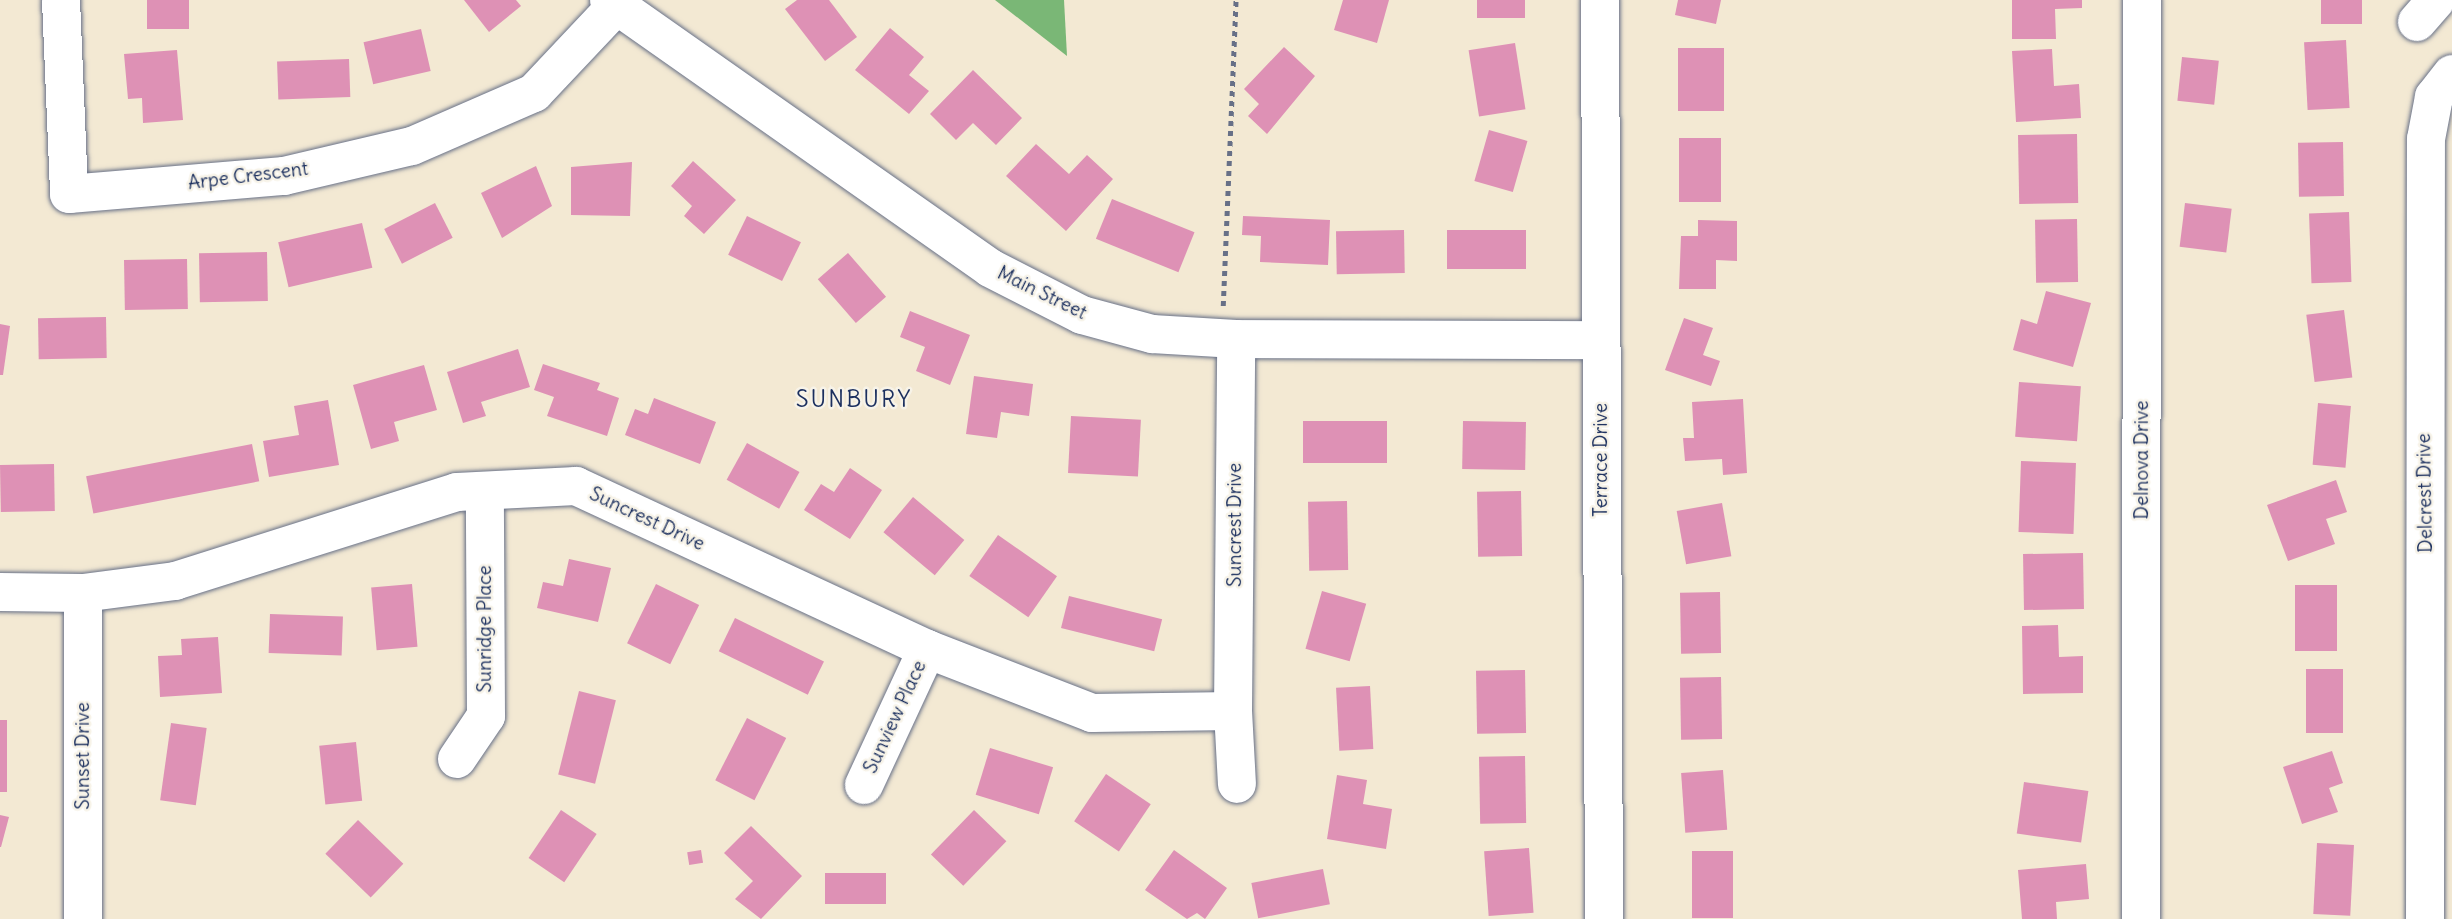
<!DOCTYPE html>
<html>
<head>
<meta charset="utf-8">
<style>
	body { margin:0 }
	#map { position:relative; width:2452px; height:919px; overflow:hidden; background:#f3e9d3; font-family:Delius,sans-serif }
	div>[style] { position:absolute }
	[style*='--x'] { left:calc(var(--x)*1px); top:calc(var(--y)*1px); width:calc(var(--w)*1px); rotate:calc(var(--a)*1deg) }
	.forest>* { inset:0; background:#7ab776 }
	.building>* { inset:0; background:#de91b5; transform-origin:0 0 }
	.path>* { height:4.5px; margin-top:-2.25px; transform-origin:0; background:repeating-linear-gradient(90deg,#677087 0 5px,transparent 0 10px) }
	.roads { filter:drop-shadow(0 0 2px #677087) drop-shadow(0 0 2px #677087) }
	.minor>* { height:38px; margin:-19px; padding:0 19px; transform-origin:19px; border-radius:19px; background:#fff }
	span { translate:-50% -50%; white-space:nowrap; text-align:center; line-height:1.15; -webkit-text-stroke:5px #f7f3e8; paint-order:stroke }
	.street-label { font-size:19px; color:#1b2f5e }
	.quarter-label { font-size:23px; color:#1b2f5e; letter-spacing:2px }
</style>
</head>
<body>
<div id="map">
	<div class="forest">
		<i style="clip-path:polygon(995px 0,1064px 0,1067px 56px)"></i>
	</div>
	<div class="building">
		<i style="left:147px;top:0;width:42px;height:29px"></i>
		<i style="clip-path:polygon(464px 0,516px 0,521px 6px,489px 32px)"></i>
		<i style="clip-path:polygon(797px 0,829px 0,857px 37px,825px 61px,785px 9px)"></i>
		<i style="clip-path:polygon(1343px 0,1389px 0,1377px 43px,1334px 30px)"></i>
		<i style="left:1477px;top:0;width:48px;height:18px"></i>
		<i style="clip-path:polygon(1678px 0,1721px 0,1716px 24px,1675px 15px)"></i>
		<i style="clip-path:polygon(2012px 0,2082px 0,2082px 8px,2055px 9px,2056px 39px,2012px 39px)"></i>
		<i style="left:2321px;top:0;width:41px;height:24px"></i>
		<i style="clip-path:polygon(890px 28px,924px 57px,909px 75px,929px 91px,909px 114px,855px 70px)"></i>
		<i style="left:421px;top:29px;width:43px;height:59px;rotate:77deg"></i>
		<i style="left:2346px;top:40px;width:68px;height:42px;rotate:87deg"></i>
		<i style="left:1515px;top:43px;width:67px;height:47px;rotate:81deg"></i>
		<i style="clip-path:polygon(1284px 47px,1315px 76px,1267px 134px,1248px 116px,1259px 104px,1244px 89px)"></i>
		<i style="left:1678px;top:48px;width:46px;height:63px"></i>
		<i style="clip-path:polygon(2052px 49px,2054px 86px,2079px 84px,2081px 118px,2016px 122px,2012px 51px)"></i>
		<i style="clip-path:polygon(177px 50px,183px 120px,143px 123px,142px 98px,128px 99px,124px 54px)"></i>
		<i style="left:2182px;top:57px;width:37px;height:44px;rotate:6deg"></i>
		<i style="left:349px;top:59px;width:38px;height:72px;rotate:88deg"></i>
		<i style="clip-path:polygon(973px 70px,1022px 118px,996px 145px,973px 123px,956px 140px,930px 114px)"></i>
		<i style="left:1489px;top:130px;width:40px;height:53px;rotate:16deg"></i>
		<i style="left:2077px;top:134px;width:69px;height:59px;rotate:89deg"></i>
		<i style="left:1679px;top:138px;width:42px;height:64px"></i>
		<i style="left:2343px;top:142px;width:54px;height:45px;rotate:89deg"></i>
		<i style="clip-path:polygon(1036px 144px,1069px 174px,1087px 155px,1113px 179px,1066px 231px,1006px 176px)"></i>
		<i style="clip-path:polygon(693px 161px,736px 200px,704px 234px,684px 216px,692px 206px,671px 186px)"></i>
		<i style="clip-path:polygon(632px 162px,630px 216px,571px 215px,571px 167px)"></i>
		<i style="clip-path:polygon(536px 166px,552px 206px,502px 238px,481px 193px)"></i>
		<i style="left:1112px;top:199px;width:89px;height:43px;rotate:22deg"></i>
		<i style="left:435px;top:203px;width:39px;height:57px;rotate:63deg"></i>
		<i style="left:2185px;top:203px;width:47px;height:44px;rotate:7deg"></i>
		<i style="left:2349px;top:212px;width:70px;height:40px;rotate:88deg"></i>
		<i style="left:747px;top:216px;width:60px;height:43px;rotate:26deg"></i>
		<i style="clip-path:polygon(1243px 216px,1330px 220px,1328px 265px,1260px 262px,1261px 236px,1242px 235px)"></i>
		<i style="left:2077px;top:219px;width:63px;height:42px;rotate:89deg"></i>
		<i style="clip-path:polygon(1698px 220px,1737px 221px,1737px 261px,1716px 260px,1716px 289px,1679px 289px,1681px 236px,1698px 236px)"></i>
		<i style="left:362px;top:223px;width:46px;height:86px;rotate:77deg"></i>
		<i style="left:1404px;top:230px;width:43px;height:68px;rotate:89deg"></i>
		<i style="left:1447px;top:230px;width:79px;height:39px"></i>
		<i style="left:267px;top:252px;width:49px;height:68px;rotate:89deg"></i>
		<i style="left:848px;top:253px;width:58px;height:40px;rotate:49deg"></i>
		<i style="left:187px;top:259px;width:50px;height:63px;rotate:89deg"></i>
		<i style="clip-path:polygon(2046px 291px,2091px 303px,2073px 367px,2013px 350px,2021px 319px,2037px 324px)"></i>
		<i style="left:2344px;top:310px;width:68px;height:38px;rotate:83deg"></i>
		<i style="clip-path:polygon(910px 311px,970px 335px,950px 385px,916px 371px,925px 347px,900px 337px)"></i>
		<i style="left:106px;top:317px;width:41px;height:68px;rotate:89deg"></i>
		<i style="clip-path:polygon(1684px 318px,1713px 328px,1703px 355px,1720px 361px,1711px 386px,1665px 370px)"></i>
		<i style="clip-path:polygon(0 324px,10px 326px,3px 375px,0 375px)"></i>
		<i style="clip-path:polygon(518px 349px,530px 387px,481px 402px,486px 416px,463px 423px,447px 372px)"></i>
		<i style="clip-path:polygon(543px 364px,600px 383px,597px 390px,619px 398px,607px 436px,547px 416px,554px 397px,534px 390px)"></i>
		<i style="clip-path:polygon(424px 365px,437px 410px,394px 422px,399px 441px,371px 449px,353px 385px)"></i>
		<i style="clip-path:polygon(974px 376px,1033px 384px,1029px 416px,1001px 412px,997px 438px,966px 434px)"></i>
		<i style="left:2019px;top:382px;width:62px;height:55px;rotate:4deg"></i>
		<i style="clip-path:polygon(654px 398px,716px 422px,700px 464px,625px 435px,635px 409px,648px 414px)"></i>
		<i style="clip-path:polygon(1743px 399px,1747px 473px,1723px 475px,1722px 459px,1685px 461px,1683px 438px,1694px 438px,1692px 402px)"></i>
		<i style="clip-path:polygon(328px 400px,339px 465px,269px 477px,263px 441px,299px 435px,294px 406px)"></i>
		<i style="left:2318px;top:403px;width:33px;height:62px;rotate:5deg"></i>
		<i style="left:1071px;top:416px;width:70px;height:57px;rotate:3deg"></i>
		<i style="left:1387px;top:421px;width:42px;height:84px;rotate:90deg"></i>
		<i style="left:1463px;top:421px;width:63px;height:48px;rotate:1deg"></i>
		<i style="left:747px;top:443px;width:60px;height:42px;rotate:29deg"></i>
		<i style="left:252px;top:444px;width:38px;height:169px;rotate:79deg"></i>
		<i style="left:2021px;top:461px;width:55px;height:71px;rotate:2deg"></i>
		<i style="left:54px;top:464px;width:47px;height:54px;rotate:89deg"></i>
		<i style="clip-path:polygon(850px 468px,882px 490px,850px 539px,804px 510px,821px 484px,834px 492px)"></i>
		<i style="clip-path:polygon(2336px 480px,2347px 512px,2326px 519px,2335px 544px,2288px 561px,2267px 505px)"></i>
		<i style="left:1521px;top:491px;width:65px;height:44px;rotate:89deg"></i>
		<i style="left:913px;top:497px;width:67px;height:46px;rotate:40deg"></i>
		<i style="left:1347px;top:501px;width:69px;height:39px;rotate:89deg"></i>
		<i style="left:1722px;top:503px;width:54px;height:46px;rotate:80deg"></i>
		<i style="left:998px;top:535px;width:72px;height:50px;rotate:35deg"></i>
		<i style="left:2083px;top:553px;width:56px;height:60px;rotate:89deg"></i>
		<i style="clip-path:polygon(569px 559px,611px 568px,598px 622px,537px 608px,543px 582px,563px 586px)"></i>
		<i style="left:412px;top:584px;width:63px;height:41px;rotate:85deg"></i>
		<i style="left:656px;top:584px;width:48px;height:66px;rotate:26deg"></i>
		<i style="left:2295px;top:585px;width:42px;height:66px"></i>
		<i style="left:1322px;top:591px;width:46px;height:60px;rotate:16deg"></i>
		<i style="left:1720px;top:592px;width:61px;height:40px;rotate:89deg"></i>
		<i style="left:1069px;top:596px;width:96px;height:33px;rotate:14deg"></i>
		<i style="left:270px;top:614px;width:73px;height:39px;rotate:2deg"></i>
		<i style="left:735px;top:618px;width:99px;height:37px;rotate:26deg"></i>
		<i style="clip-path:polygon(2058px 625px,2059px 657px,2083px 656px,2083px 693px,2023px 694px,2022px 626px)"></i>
		<i style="clip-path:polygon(218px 637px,222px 693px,160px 697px,158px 656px,182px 655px,181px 639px)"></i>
		<i style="left:2306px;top:669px;width:37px;height:64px"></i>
		<i style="left:1525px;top:670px;width:63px;height:49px;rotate:89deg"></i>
		<i style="left:1721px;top:677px;width:62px;height:41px;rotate:89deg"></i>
		<i style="left:1370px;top:686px;width:63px;height:34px;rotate:87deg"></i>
		<i style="left:579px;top:691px;width:38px;height:86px;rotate:14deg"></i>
		<i style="left:747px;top:718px;width:44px;height:70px;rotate:27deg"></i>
		<i style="left:0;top:720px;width:7px;height:72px"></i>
		<i style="left:171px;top:723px;width:36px;height:78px;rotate:8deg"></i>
		<i style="left:356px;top:742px;width:59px;height:37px;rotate:84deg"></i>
		<i style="left:990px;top:748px;width:66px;height:49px;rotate:17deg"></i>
		<i style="clip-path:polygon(2332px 751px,2343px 783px,2329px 788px,2338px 812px,2302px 824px,2283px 767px)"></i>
		<i style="left:1525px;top:756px;width:67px;height:46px;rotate:89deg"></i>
		<i style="left:1723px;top:770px;width:60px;height:42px;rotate:86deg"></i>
		<i style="left:1106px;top:774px;width:54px;height:57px;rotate:34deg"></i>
		<i style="clip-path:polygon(1337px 775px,1367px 780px,1363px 804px,1392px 809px,1386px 849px,1327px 839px)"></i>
		<i style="left:2024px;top:782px;width:65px;height:52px;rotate:8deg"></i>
		<i style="left:561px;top:810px;width:43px;height:58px;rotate:34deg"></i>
		<i style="left:974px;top:810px;width:45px;height:62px;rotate:44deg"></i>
		<i style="clip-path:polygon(0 815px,9px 817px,1px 847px,0 847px)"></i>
		<i style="left:358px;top:820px;width:63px;height:47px;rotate:44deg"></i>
		<i style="clip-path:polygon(751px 826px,802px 876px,761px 919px,735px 899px,753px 881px,724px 853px)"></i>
		<i style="left:2317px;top:843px;width:37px;height:71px;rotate:3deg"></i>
		<i style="left:1529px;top:848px;width:65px;height:45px;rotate:86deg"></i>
		<i style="left:701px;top:850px;width:13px;height:14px;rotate:81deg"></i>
		<i style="clip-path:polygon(1174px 850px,1227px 888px,1205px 919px,1197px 913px,1187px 919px,1145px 890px)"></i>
		<i style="left:1692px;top:851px;width:41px;height:67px"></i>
		<i style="clip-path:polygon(2086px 864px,2089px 899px,2056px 902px,2057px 919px,2022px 919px,2018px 870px)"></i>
		<i style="left:1323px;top:869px;width:36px;height:73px;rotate:79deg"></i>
		<i style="left:886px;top:873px;width:31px;height:61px;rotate:90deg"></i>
	</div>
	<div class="path">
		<i style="--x:1223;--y:306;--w:306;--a:-87.6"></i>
	</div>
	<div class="roads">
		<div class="minor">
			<i style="--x:61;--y:0;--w:194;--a:87.6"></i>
			<i style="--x:69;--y:194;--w:216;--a:-4.8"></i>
			<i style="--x:284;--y:176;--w:131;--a:-13.2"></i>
			<i style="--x:412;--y:146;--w:133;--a:-23.5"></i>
			<i style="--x:534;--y:93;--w:117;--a:-46.7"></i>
			<i style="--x:609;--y:0;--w:466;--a:35.1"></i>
			<i style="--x:990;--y:268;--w:103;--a:27.1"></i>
			<i style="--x:1082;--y:315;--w:73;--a:15.2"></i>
			<i style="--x:1152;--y:334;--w:84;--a:3.4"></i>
			<i style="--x:1236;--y:339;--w:364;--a:0.2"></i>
			<i style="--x:1600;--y:0;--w:919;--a:89.75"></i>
			<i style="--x:2417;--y:22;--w:29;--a:-49"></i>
			<i style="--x:0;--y:592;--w:83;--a:0.7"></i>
			<i style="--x:83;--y:593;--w:93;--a:-7.4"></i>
			<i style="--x:175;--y:581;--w:296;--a:-17.5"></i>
			<i style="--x:457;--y:492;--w:119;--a:-2.9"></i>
			<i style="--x:576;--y:486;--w:387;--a:24.9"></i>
			<i style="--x:927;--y:649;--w:177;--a:21.2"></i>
			<i style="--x:1092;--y:713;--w:141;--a:-0.8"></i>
			<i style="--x:1233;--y:711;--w:372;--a:-89.5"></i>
			<i style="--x:1233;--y:711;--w:73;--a:86.9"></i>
			<i style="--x:457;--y:759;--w:52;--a:-56"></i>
			<i style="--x:486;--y:716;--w:225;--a:-90.3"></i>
			<i style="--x:864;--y:785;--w:150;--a:-65.1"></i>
			<i style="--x:83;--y:919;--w:326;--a:-90"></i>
			<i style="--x:2141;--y:919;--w:919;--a:-89.94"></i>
			<i style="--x:2425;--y:919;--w:780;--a:-89.93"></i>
			<i style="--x:2426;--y:139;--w:43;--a:-79.2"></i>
			<i style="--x:2434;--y:97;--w:29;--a:-52"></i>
		</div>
	</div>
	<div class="street-label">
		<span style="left:248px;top:176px;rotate:-7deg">Arpe Crescent</span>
		<span style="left:1042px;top:293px;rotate:26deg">Main Street</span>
		<span style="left:1601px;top:460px;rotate:-90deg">Terrace Drive</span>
		<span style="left:2142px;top:460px;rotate:-90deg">Delnova Drive</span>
		<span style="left:2425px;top:493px;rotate:-91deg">Delcrest Drive</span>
		<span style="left:647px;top:519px;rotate:25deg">Suncrest Drive</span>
		<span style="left:1235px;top:525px;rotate:-90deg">Suncrest Drive</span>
		<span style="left:485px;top:629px;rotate:-90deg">Sunridge Place</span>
		<span style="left:895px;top:717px;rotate:-65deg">Sunview Place</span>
		<span style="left:83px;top:756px;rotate:-90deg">Sunset Drive</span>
	</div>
	<div class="quarter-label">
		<span style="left:854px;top:399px">SUNBURY</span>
	</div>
</div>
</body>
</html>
